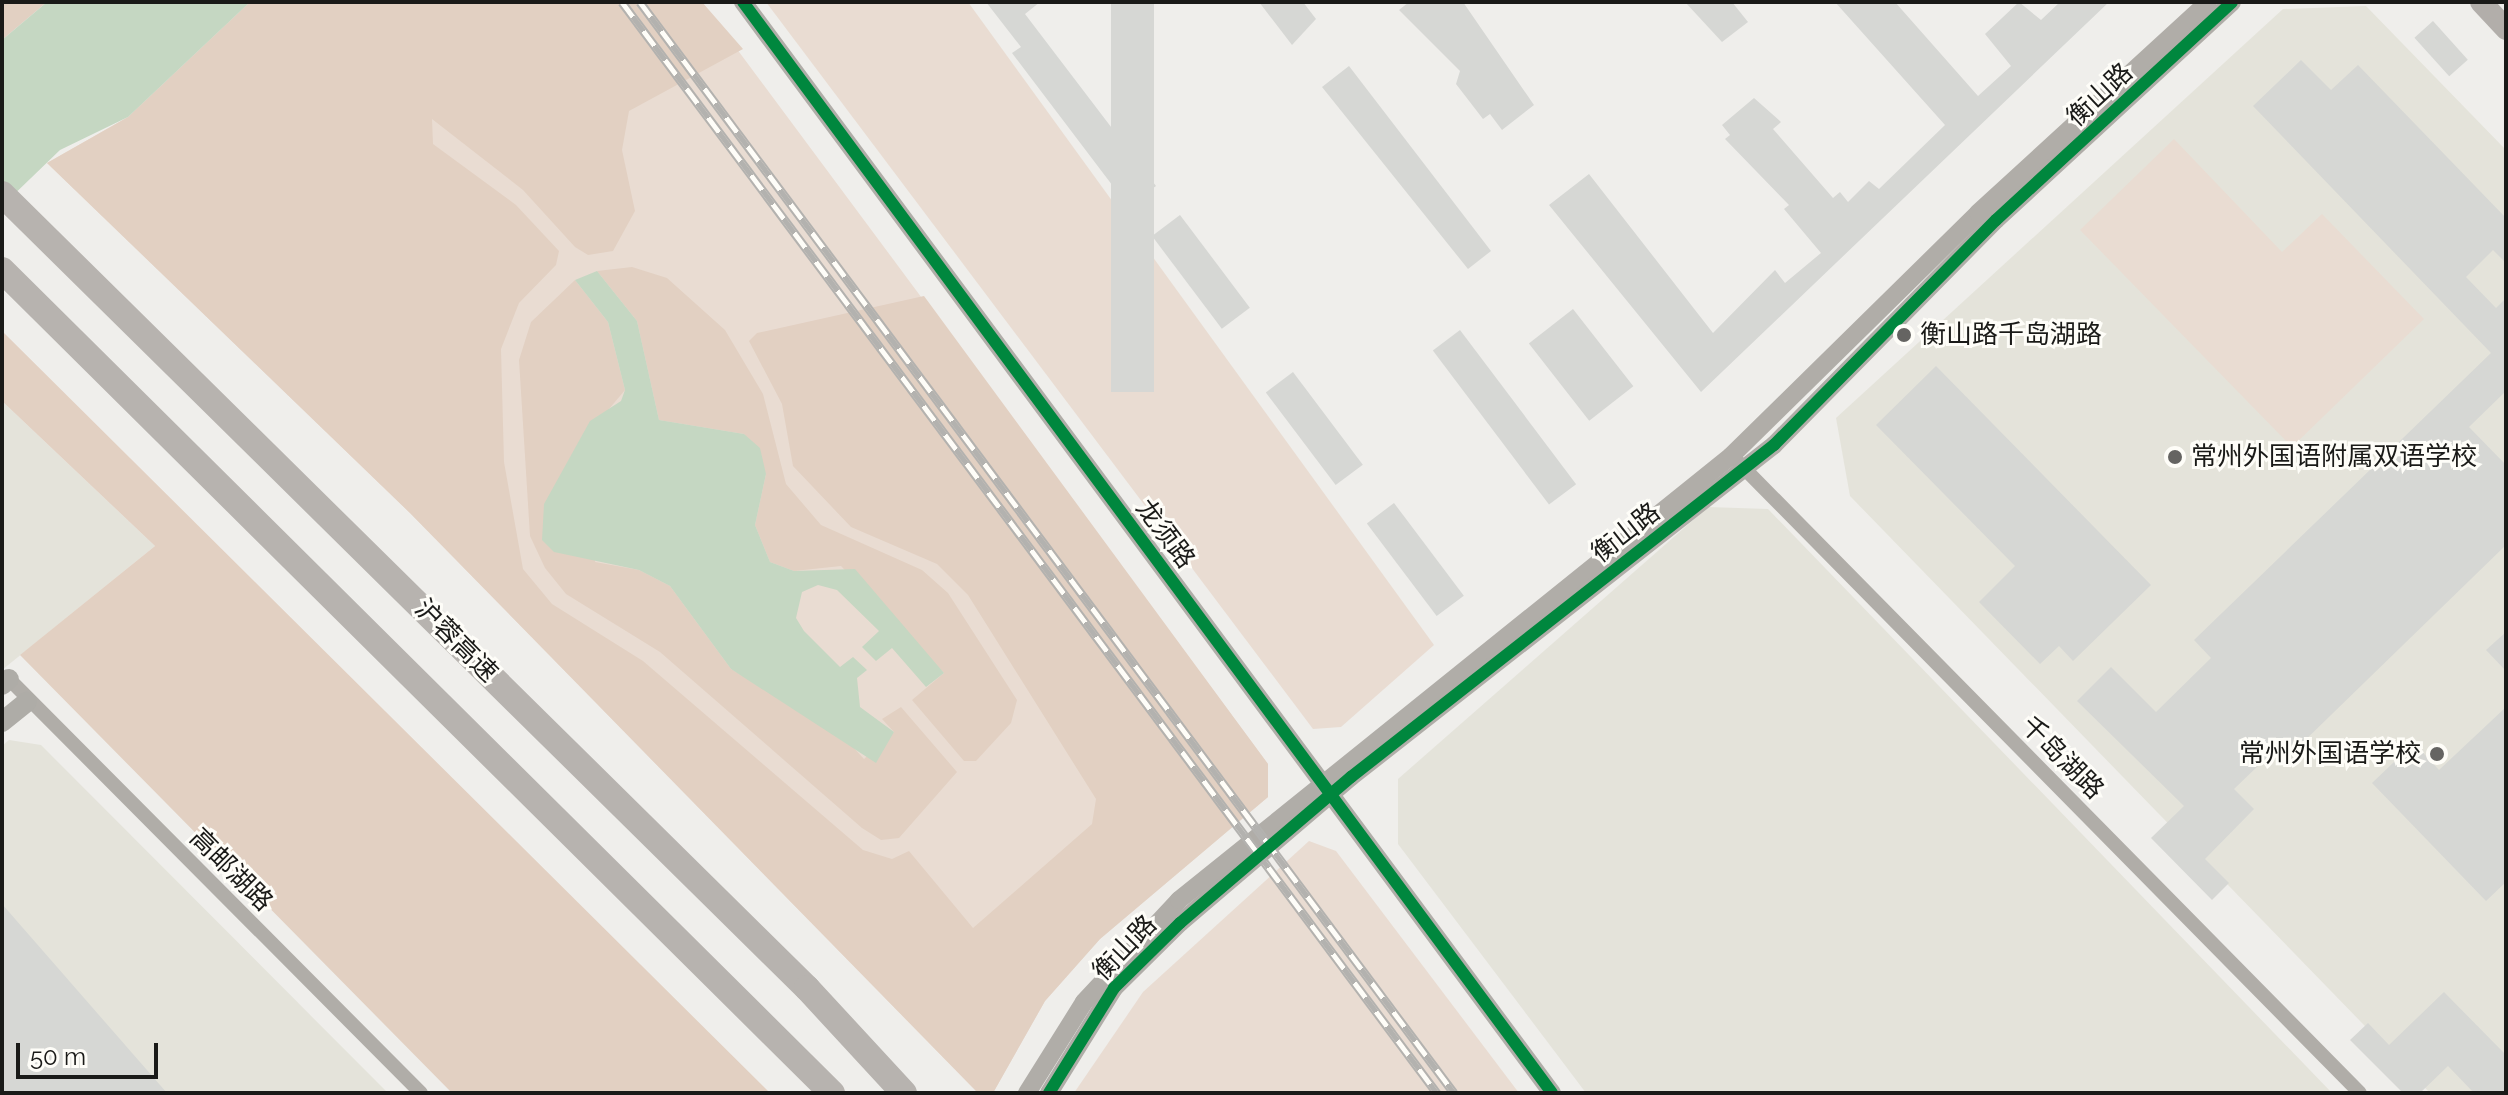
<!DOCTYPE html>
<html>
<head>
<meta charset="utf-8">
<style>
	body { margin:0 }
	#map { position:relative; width:2508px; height:1095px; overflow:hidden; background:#efeeeb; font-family:Raleway,"Noto Sans SC",sans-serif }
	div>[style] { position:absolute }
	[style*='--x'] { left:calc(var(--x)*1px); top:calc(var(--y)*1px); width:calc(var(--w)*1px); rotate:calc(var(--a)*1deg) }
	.built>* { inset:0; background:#e4e3da }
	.green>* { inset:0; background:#e9dcd2 }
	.forest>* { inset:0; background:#e2d0c2 }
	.water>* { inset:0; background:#c5d7c2 }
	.building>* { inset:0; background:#d6d7d4; transform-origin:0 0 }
	.minor>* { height:14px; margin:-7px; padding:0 7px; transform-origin:7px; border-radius:7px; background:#b0ada8 }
	.tertiary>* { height:18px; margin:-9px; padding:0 9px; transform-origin:9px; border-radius:9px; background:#b0ada8 }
	.secondary>* { height:20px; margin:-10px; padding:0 10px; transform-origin:10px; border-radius:10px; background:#aeaca7 }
	.primary>* { height:22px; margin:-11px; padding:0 11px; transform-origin:11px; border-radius:11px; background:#b2aeaa }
	.motorway>* { height:26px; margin:-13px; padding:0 13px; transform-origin:13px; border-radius:13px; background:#b7b3af }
	.rail>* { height:9px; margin-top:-4.5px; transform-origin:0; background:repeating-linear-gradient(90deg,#fefdf8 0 18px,#b3b2af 0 36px); box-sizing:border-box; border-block:2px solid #b3b2af }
	.cycleway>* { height:12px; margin:-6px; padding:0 6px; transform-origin:6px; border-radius:6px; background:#00873e }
	.dots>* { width:22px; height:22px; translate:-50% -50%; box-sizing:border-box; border:4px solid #fefdf8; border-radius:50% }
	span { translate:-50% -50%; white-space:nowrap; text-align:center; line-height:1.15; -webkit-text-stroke:6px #fefdf8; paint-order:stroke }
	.street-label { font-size:26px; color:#1a1a18 }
	.poi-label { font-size:26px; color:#1a1a18 }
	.left { translate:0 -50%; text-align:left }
	.right { translate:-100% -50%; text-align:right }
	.frame { position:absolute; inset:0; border:4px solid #1a1a18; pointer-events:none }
	.scale { position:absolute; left:16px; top:1043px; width:142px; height:36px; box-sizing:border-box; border:4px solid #1a1a18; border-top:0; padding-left:10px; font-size:24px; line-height:28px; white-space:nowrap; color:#1a1a18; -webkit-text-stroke:6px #fefdf8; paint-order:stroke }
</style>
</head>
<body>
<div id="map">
	<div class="built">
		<i style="clip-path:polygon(2366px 6px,2506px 150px,2506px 1093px,2430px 1093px,1850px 496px,1836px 418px,2283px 9px)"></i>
		<i style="clip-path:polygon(2px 401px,155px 546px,2px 670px)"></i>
		<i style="clip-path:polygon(1708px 507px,1768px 509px,2332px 1093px,1586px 1093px,1398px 844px,1398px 779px)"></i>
		<i style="clip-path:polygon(9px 740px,41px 745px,388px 1093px,2px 1093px,2px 746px)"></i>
	</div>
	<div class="green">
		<i style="clip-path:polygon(250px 2px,702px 2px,1268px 764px,1268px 797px,1100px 939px,1045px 1001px,993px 1093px,978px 1093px,410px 513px,47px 163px,128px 117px)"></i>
		<i style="clip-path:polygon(766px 2px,968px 2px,1434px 645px,1341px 727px,1313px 729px)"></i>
		<i style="clip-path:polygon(2174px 139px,2282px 252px,2322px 214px,2424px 319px,2292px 447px,2080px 230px)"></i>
		<i style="clip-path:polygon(1309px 841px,1336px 851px,1519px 1093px,1074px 1093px,1143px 992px)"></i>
	</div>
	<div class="forest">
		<i style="clip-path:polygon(2px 2px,47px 2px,2px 40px)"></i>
		<i style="clip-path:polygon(250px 2px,702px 2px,743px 49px,629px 111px,622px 150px,635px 211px,613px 251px,588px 255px,575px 247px,523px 190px,432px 119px,433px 144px,516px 205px,559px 251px,556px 265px,519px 303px,501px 349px,504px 462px,523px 569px,552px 604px,643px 661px,863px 850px,892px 859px,909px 851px,973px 928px,1092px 824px,1096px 799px,968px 595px,937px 564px,851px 527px,793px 466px,782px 404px,749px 341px,757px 333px,924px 296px,1268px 764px,1268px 797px,1100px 939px,1045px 1001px,993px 1093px,978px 1093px,410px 513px,47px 163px,128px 117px)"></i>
		<i style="clip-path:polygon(632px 267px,667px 278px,725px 330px,763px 394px,786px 484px,821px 525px,922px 570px,948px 593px,1017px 700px,1011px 723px,976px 761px,964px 761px,912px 700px,944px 673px,841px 566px,794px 571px,770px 562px,755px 525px,766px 474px,744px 434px,659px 420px,637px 321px,597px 271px)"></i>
		<i style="clip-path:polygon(575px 280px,608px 322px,625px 390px,609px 409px,595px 562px,639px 570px,670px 586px,731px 669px,842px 735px,864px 759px,894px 732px,882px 719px,901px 707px,957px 772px,899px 838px,881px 840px,862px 828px,660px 652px,566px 594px,545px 568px,530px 536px,519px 360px,531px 322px)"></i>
		<i style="clip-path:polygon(2px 331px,770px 1093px,452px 1093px,20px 655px,155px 546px,2px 401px)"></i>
	</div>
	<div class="water">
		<i style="clip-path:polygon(47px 2px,250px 2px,128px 117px,60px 150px,2px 206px,2px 40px)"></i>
		<i style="clip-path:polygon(597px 271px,637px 321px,659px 420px,744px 434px,760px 448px,766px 474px,755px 525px,770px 562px,794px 571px,855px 569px,944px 673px,926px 687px,892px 648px,876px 661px,862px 647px,879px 631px,837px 590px,818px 585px,802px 592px,796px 618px,804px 631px,840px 667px,853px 657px,867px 670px,857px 678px,860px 707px,894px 732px,876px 763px,731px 669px,670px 586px,639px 570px,554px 552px,542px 540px,544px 504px,590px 421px,621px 401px,625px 390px,608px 322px,575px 280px)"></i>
	</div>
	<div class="building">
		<i style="clip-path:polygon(986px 2px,1040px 2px,1025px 14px,1156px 186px,1128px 206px,1012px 53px,1021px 47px)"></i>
		<i style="left:1111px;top:2px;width:43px;height:390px"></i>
		<i style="clip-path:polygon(1259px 2px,1303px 2px,1316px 19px,1292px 45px)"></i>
		<i style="clip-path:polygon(1409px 2px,1463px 2px,1534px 105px,1502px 130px,1490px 114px,1483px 119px,1456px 84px,1460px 71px,1399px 10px)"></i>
		<i style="clip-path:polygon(1685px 2px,1732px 2px,1748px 22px,1722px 42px)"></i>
		<i style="clip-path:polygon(1835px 2px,1895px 2px,1978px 96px,2011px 66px,1985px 34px,2019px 2px,2041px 20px,2060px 2px,2109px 2px,1701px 392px,1549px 205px,1589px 174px,1713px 333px,1775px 270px,1785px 283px,1821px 253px,1784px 209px,1789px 205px,1725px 139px,1730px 135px,1722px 125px,1754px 98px,1781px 122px,1773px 129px,1833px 198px,1840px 192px,1848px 202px,1869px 181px,1879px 189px,1945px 125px)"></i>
		<i style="left:2433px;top:21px;width:52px;height:25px;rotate:48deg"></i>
		<i style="clip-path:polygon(2301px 60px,2331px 90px,2358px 65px,2506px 218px,2506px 263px,2493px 250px,2466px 277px,2496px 308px,2506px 298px,2506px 391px,2469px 427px,2506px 465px,2506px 545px,2296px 749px,2286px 739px,2234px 789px,2254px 809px,2205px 859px,2229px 883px,2212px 900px,2151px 838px,2184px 806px,2077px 701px,2111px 667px,2156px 712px,2211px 658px,2194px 640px,2491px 353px,2253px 106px)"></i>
		<i style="clip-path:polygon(1349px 66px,1491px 251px,1468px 269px,1322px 87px)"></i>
		<i style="left:1180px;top:215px;width:116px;height:35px;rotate:53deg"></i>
		<i style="left:1573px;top:309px;width:98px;height:56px;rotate:52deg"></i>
		<i style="left:1460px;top:330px;width:193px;height:34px;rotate:53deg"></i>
		<i style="clip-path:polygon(1936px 366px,2151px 585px,2073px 661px,2059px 646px,2040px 664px,1979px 602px,2015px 566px,1876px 425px)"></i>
		<i style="left:1293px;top:372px;width:116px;height:34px;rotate:53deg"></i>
		<i style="left:1394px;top:503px;width:116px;height:34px;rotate:53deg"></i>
		<i style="clip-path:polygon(2506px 632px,2506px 671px,2486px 650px)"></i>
		<i style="clip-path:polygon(2506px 707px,2506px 882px,2486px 901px,2372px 783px,2414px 743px,2439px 770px)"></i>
		<i style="clip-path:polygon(2px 904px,167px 1093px,2px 1093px)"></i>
		<i style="clip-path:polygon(2444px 992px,2506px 1055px,2506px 1093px,2474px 1093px,2448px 1066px,2420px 1093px,2403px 1093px,2350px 1040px,2368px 1023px,2389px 1045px)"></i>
	</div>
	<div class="minor">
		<i style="--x:1737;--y:461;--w:887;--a:45.41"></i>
		<i style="--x:9;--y:679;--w:584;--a:45.14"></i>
	</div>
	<div class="tertiary">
		<i style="--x:743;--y:2;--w:1358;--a:53.44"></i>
		<i style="--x:1027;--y:1093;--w:107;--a:-57.9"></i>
		<i style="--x:1084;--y:1002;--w:139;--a:-47"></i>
		<i style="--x:1179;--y:900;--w:708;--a:-38.81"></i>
		<i style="--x:1731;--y:456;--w:346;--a:-44.5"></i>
		<i style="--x:1978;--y:213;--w:312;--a:-42.5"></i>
		<i style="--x:1049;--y:1093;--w:123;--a:-58.2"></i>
		<i style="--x:1114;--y:988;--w:93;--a:-44.6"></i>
		<i style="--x:1180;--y:923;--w:225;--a:-40.5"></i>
		<i style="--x:1351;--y:777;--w:538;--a:-38.13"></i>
		<i style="--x:1774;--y:445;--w:316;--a:-45.4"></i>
		<i style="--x:1996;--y:220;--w:321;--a:-42.7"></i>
	</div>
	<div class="secondary">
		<i style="--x:2;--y:685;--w:9;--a:-41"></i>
		<i style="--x:2;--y:722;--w:32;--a:-39"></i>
	</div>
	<div class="primary">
		<i style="--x:2481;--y:2;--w:37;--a:47"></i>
	</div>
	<div class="motorway">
		<i style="--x:2;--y:194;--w:1131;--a:44.61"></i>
		<i style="--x:807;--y:988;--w:143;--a:47.3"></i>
		<i style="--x:2;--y:270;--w:1169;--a:44.76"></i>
	</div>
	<div class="rail">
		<i style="--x:622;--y:2;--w:1362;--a:53.24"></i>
		<i style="--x:640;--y:2;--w:1361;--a:53.27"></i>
	</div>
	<div class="cycleway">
		<i style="--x:743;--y:2;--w:1358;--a:53.44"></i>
		<i style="--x:1049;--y:1093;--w:123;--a:-58.2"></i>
		<i style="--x:1114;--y:988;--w:93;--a:-44.6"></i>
		<i style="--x:1180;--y:923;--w:225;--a:-40.5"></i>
		<i style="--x:1351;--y:777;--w:538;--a:-38.13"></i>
		<i style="--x:1774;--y:445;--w:316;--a:-45.4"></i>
		<i style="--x:1996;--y:220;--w:321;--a:-42.7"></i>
	</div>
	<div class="dots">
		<i style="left:1904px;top:335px;background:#656462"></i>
		<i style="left:2175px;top:457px;background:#656462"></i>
		<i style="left:2437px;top:754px;background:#656462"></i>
	</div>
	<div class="street-label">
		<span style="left:2100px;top:95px;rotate:-43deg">衡山路</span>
		<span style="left:1626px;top:533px;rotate:-38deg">衡山路</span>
		<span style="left:1165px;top:534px;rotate:53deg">龙须路</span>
		<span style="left:456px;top:641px;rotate:45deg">沪蓉高速</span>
		<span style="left:2062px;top:758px;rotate:45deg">千岛湖路</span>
		<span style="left:231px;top:870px;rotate:45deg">高邮湖路</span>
		<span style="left:1125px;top:948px;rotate:-46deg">衡山路</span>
	</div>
	<div class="poi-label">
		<span class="left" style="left:1920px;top:335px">衡山路千岛湖路</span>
		<span class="left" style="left:2191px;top:457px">常州外国语附属双语学校</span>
		<span class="right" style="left:2421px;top:754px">常州外国语学校</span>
	</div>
	<div class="frame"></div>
	<div class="scale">50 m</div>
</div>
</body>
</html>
